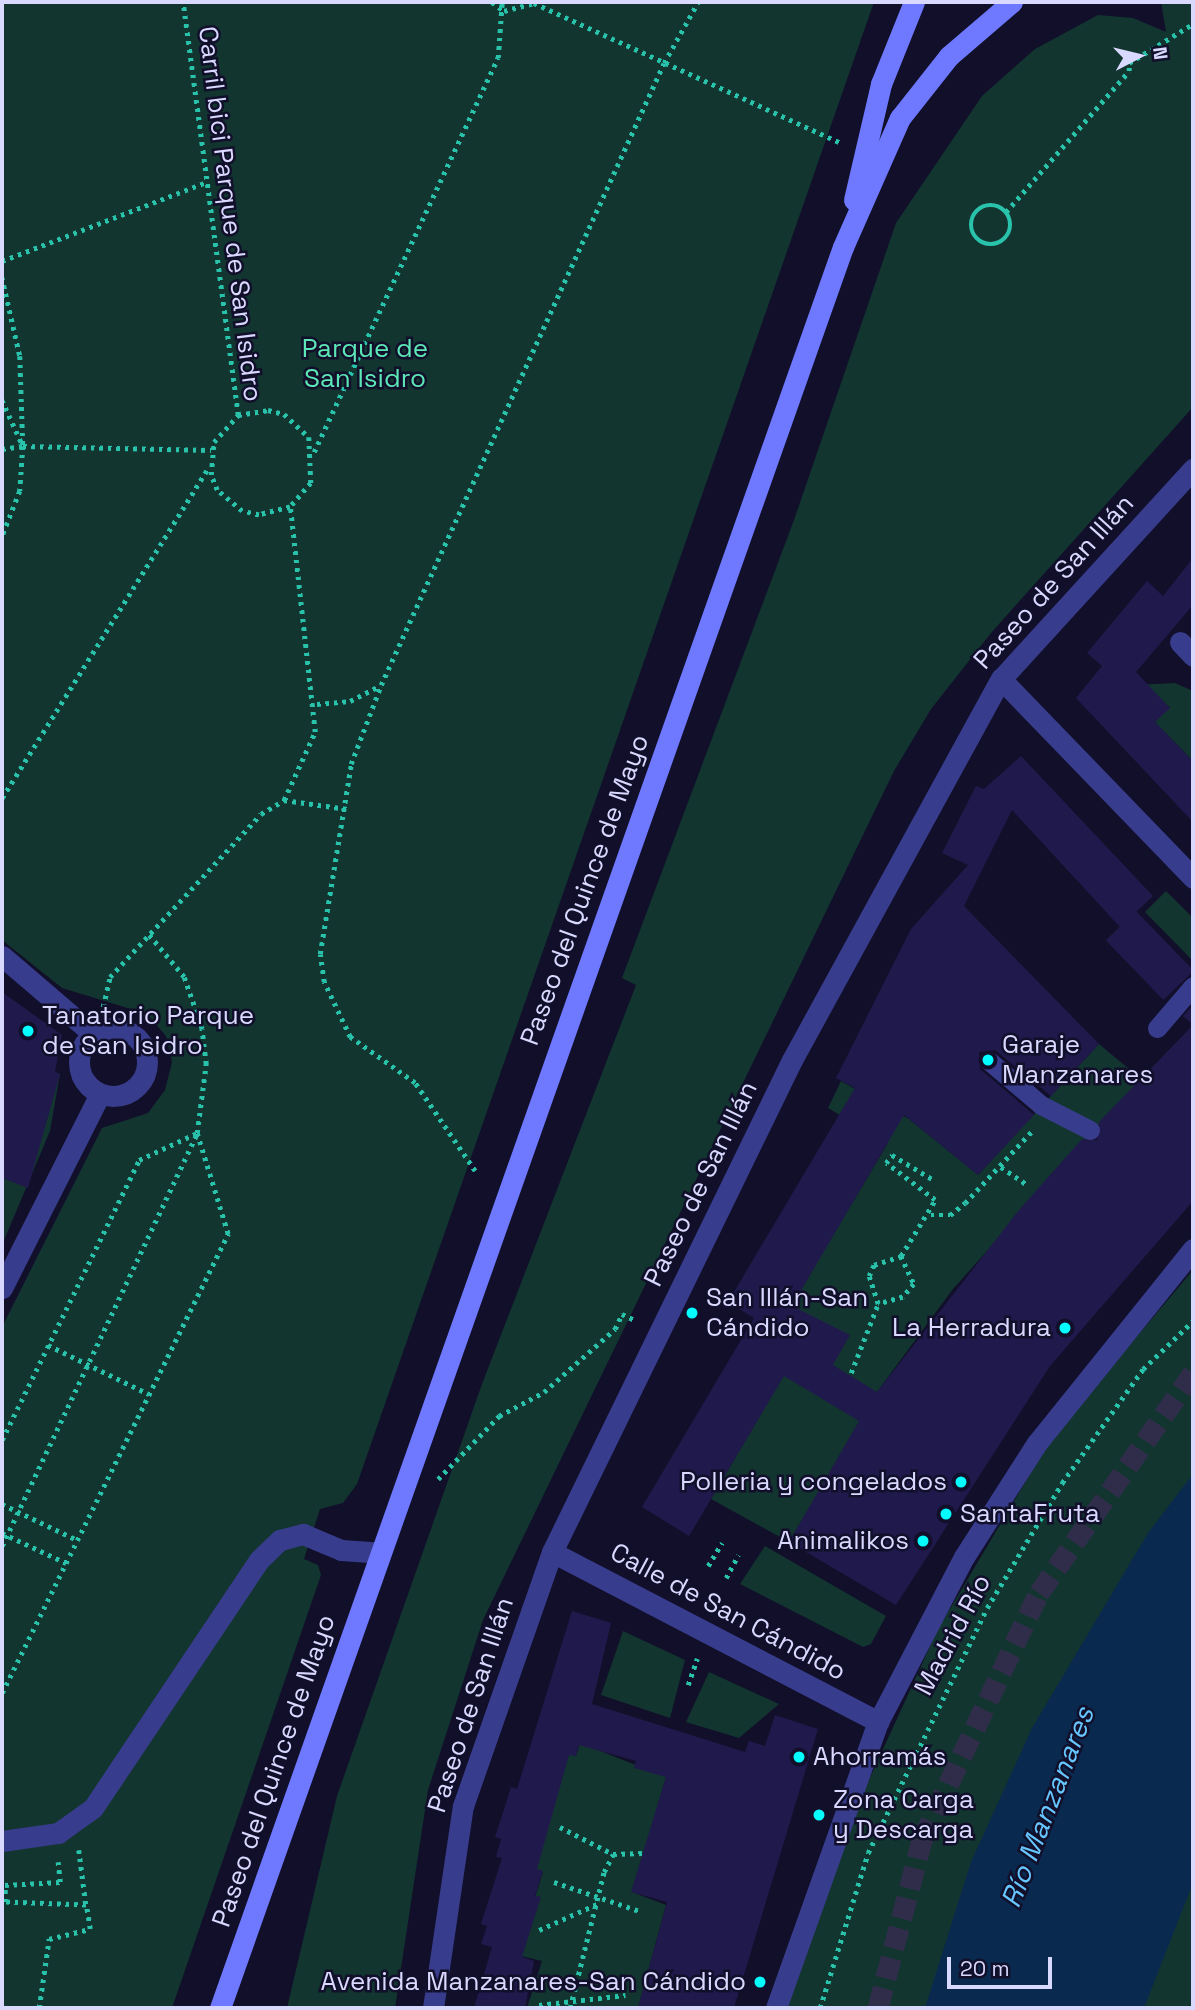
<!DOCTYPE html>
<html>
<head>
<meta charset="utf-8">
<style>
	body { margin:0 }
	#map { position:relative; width:1195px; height:2010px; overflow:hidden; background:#110f2a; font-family:"Space Grotesk",sans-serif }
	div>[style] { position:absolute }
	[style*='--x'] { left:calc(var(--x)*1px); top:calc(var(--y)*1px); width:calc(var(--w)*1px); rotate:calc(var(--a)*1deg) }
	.green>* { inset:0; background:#123530 }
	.water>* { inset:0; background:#0a294f }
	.building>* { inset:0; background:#201a4c; transform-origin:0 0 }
	.highway-tunnel>* { height:21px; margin-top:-10.5px; transform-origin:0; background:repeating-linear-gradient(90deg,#2f2d4a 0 21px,transparent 0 31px) }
	.path>* { height:4.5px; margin-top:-2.25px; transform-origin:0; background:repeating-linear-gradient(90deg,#29c2ab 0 3.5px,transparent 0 8.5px) }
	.path>.ring { margin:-2.25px; padding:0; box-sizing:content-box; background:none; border:4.5px solid #29c2ab; border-radius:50% }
	.lane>* { height:19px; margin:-9.5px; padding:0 9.5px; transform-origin:9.5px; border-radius:9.5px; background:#383c8c }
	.street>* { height:21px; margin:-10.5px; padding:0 10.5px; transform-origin:10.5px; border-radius:10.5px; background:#383c8c }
	.street>.ring { margin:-10.5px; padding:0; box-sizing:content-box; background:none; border:21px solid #383c8c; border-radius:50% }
	.secondary>* { height:21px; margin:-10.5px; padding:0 10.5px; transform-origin:10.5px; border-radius:10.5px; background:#6f79ff }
	.dots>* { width:19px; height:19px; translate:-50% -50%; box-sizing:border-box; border:4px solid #110f2a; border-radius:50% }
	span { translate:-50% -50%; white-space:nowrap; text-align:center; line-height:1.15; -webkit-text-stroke:5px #110f2a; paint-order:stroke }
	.street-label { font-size:26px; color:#d9d8ff }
	.park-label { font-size:26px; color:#5ce7b7 }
	.poi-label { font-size:26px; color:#d9d8ff }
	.left { translate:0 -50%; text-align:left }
	.right { translate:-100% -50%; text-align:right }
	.water-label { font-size:28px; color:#66c6ff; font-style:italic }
	.frame { position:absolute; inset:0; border:4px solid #d9d8ff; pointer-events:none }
	.north { position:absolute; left:1104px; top:21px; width:70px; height:70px; -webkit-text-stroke:5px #110f2a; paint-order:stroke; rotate:83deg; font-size:19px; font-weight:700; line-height:28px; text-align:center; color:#d9d8ff }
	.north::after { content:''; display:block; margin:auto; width:24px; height:32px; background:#d9d8ff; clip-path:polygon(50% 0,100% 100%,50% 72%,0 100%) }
	.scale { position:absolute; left:947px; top:1957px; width:105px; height:32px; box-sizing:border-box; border:4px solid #d9d8ff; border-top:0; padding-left:9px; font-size:21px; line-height:24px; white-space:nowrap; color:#d9d8ff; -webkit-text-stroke:5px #110f2a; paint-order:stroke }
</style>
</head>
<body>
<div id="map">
	<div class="green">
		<i style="clip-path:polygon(2px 2px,874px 2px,357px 1484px,343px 1503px,320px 1509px,304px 1559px,318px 1565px,321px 1575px,172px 2008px,2px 2008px,2px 1327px,102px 1128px,148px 1113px,165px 1090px,172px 1062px,166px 1036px,147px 1014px,62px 988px,2px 940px)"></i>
		<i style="clip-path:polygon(1161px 2px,1193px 2px,1193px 407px,991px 633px,931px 709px,894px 771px,483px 1620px,428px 1790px,395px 2008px,287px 2008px,337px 1796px,482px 1384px,636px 985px,622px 978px,794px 520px,896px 223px,982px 96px,1035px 49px,1098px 15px,1133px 18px,1166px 32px)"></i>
		<i style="clip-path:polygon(1175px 683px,1193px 691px,1193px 761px,1155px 722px,1170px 707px,1136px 685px)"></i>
		<i style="clip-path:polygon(1166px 891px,1193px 918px,1193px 961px,1145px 912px)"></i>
		<i style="clip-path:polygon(1099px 1044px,1141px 1079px,953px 1289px,877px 1392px,789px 1542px,711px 1499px,801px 1346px,776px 1331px,888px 1143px,828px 1108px,841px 1081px,909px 1119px,978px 1175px)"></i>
		<i style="clip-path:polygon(2px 1052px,60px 1074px,50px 1131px,2px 1245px)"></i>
		<i style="clip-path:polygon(1193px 1270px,1193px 2008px,787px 2008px,863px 1793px,938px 1629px,1052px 1437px)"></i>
		<i style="clip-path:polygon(765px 1546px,886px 1616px,871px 1644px,863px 1647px,740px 1584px)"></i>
		<i style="clip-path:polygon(623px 1631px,685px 1660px,670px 1718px,601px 1695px)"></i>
		<i style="clip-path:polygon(709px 1672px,779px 1704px,739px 1738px,686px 1722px)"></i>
		<i style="clip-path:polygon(580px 1743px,666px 1777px,632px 1892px,666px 1905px,638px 2008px,527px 2008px,542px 1961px,517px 1955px,543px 1872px,532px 1868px,569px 1754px,576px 1756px)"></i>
	</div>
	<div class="water">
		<i style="clip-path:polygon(1193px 1474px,1193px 1883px,1144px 2008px,925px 2008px,971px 1862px,1032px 1728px,1148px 1533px)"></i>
	</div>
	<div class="building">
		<i style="clip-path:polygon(1193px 558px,1193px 605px,1136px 672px,1170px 708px,1155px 722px,1193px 761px,1193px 822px,1076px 698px,1102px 666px,1087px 653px,1147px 581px,1163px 596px)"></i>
		<i style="clip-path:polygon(1021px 756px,1153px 896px,1120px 927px,1012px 810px,964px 906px,1099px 1044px,1051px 1096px,995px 1050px,979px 1052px,980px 1069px,1034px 1115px,978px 1175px,904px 1115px,792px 1306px,850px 1335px,833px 1365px,877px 1392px,1019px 1210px,1082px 1139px,1097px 1140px,1099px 1122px,1193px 1025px,1183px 1016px,1193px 1005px,1193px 1201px,1050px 1366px,896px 1605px,789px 1542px,859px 1421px,784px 1376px,689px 1536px,642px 1507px,754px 1318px,728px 1302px,855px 1088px,836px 1078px,911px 929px,968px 865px,942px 853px,976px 786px,984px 789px)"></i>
		<i style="left:1136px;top:911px;width:83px;height:42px;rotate:46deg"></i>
		<i style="clip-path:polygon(2px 992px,62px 1035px,55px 1072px,60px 1074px,28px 1188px,2px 1178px)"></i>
		<i style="clip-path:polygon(572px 1611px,611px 1623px,592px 1704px,745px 1752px,749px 1741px,765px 1746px,775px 1715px,818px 1729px,734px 2008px,638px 2008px,667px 1902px,631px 1892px,666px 1777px,634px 1768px,636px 1761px,579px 1745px,576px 1756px,569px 1755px,537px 1869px,543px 1871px,535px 1896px,541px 1897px,522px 1957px,534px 1961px,525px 2008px,474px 2008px,492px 1947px,481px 1944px,487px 1926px,481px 1924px,502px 1858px,496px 1857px,501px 1839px,495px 1837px,511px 1787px,517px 1789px)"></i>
	</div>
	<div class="highway-tunnel">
		<i style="--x:878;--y:2008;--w:174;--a:-75.3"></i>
		<i style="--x:922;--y:1840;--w:273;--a:-64.7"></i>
		<i style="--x:1039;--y:1593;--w:269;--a:-55"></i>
	</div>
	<div class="path">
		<i style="--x:492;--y:2;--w:15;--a:37"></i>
		<i style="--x:504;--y:11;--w:31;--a:-15"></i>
		<i style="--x:534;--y:3;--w:337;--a:24.5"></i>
		<i class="ring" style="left:971px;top:205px;width:35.5px;height:35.5px"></i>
		<i style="--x:1006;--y:212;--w:187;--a:-48.9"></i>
		<i style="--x:1129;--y:71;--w:8;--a:-90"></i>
		<i style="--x:1129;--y:63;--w:75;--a:-31.4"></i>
		<i style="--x:2;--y:261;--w:220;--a:-21.1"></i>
		<i style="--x:2;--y:277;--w:81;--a:77.2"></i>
		<i style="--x:20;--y:356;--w:90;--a:88.1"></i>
		<i style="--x:23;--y:446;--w:188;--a:1.2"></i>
		<i style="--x:2;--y:400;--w:51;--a:65.5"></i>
		<i style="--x:23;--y:446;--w:45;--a:93.8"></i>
		<i style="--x:20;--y:491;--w:49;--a:111.4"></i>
		<i style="--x:238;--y:415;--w:30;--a:-9"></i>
		<i style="--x:268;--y:410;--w:16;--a:14"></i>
		<i style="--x:284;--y:414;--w:34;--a:43"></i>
		<i style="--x:309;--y:437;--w:46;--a:87.5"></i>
		<i style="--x:311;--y:483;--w:32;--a:131"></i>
		<i style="--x:2;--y:449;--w:21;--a:-8"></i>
		<i style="--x:314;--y:452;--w:435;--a:-65"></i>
		<i style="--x:498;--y:58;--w:56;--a:-85.9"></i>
		<i style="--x:317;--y:704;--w:33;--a:-5"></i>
		<i style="--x:350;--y:701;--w:34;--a:-27"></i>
		<i style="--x:2;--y:798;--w:390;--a:-58"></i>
		<i style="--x:284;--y:800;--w:64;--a:8.1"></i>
		<i style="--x:103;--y:1007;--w:31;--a:-77"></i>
		<i style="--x:110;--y:977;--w:222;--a:-47.2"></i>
		<i style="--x:261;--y:814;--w:27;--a:-31"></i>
		<i style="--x:284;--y:800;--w:75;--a:-65.5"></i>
		<i style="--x:315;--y:732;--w:226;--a:-96.3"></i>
		<i style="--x:290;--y:507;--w:32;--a:166"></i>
		<i style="--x:259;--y:515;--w:17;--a:-167"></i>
		<i style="--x:242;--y:511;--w:33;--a:-140"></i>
		<i style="--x:217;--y:490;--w:16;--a:-112"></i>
		<i style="--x:211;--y:475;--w:33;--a:-85"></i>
		<i style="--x:214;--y:442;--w:36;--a:-48"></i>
		<i style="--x:238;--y:415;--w:417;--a:-97.6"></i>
		<i style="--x:1001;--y:1167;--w:32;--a:34"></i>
		<i style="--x:475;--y:1171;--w:107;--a:-124.3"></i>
		<i style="--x:415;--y:1083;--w:80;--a:-144.7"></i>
		<i style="--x:350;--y:1037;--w:61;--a:-115.3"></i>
		<i style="--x:324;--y:982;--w:28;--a:-98"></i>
		<i style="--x:320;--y:954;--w:193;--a:-80.7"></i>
		<i style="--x:351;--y:764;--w:85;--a:-69.2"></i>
		<i style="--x:381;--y:685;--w:683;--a:-65.54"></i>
		<i style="--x:664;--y:63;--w:70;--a:-60.9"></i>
		<i style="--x:931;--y:1215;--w:19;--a:0"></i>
		<i style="--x:950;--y:1215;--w:19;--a:-39"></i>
		<i style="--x:965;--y:1203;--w:101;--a:-47"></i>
		<i style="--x:901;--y:1256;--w:31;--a:65"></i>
		<i style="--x:914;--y:1284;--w:17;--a:130"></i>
		<i style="--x:903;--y:1297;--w:26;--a:164"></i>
		<i style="--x:878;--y:1304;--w:29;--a:-108"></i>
		<i style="--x:869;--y:1276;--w:12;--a:-66"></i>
		<i style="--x:874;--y:1265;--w:28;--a:-18"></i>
		<i style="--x:901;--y:1256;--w:66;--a:-58.7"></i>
		<i style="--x:935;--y:1200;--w:61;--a:-142.9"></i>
		<i style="--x:886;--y:1163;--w:10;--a:-53"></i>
		<i style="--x:892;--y:1155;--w:49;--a:30.8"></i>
		<i style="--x:48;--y:1345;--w:112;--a:25.9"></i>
		<i style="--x:851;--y:1373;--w:74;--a:-68.6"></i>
		<i style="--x:2;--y:1440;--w:312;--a:-63.9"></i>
		<i style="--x:139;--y:1160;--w:64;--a:-25"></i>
		<i style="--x:197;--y:1133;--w:70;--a:-82.6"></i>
		<i style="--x:206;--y:1064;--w:35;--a:-97"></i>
		<i style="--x:202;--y:1029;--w:55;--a:-109.1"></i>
		<i style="--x:184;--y:977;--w:55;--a:-129.8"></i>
		<i style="--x:438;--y:1479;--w:88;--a:-45.9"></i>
		<i style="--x:499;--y:1416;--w:51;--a:-28.1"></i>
		<i style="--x:544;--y:1392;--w:95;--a:-41.6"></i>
		<i style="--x:615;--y:1329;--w:17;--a:-65"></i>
		<i style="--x:622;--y:1314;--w:14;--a:25"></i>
		<i style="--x:2;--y:1504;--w:83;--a:25.6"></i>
		<i style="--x:2;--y:1533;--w:71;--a:25.1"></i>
		<i style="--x:2;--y:1546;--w:454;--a:-64.7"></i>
		<i style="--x:708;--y:1566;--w:27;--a:-59"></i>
		<i style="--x:726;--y:1578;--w:26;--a:-62"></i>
		<i style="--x:688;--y:1685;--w:28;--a:-71"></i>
		<i style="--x:2;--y:1693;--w:512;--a:-63.79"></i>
		<i style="--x:228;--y:1234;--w:106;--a:-107.1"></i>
		<i style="--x:560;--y:1827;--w:59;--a:27"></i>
		<i style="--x:79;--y:1850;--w:55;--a:82.7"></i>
		<i style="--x:554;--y:1882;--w:93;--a:18.8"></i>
		<i style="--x:539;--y:1930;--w:66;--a:-24.2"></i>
		<i style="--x:539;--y:2005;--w:87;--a:-6.6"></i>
		<i style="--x:39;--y:2008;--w:70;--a:-81.8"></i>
		<i style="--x:49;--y:1939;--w:42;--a:-13.7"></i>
		<i style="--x:90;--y:1929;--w:24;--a:-99"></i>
		<i style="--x:86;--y:1905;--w:81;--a:-177.9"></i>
		<i style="--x:5;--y:1902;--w:17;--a:-90"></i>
		<i style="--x:5;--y:1885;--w:55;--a:-3.1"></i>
		<i style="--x:60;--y:1882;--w:20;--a:-96"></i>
		<i style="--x:570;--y:2008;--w:140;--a:-76"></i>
		<i style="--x:604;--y:1872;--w:20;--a:-63"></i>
		<i style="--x:613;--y:1854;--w:30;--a:-2"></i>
		<i style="--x:820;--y:2008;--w:162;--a:-72.8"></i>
		<i style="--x:868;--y:1853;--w:272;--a:-64.1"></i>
		<i style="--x:987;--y:1608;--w:146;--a:-59"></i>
		<i style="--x:1062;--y:1483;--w:140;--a:-54.6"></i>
		<i style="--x:1143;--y:1369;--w:69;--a:-43.8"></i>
	</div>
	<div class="lane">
		<i style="--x:1157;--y:1028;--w:55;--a:-49.4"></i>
		<i style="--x:988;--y:1060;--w:70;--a:40.3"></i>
		<i style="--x:1041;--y:1105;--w:55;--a:27"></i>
	</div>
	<div class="street">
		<i style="--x:1180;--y:642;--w:19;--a:47"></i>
		<i style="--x:1001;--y:679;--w:277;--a:46"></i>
		<i style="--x:2;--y:956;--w:120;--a:40.6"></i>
		<i class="ring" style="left:79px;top:1028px;width:47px;height:47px"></i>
		<i style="--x:2;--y:1288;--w:217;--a:-63.2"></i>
		<i style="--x:552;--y:1552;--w:368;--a:27.5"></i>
		<i style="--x:2;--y:1841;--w:57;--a:-8.1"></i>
		<i style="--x:58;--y:1833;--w:43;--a:-35.5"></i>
		<i style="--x:93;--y:1808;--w:298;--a:-56.2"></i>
		<i style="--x:259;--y:1560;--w:29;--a:-44"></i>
		<i style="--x:280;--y:1540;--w:24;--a:-15"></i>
		<i style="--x:303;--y:1534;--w:41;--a:22.8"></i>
		<i style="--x:341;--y:1550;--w:39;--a:4"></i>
		<i style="--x:433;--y:2008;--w:204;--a:-81.6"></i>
		<i style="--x:463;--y:1806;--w:269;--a:-70.7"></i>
		<i style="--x:552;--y:1552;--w:547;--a:-64"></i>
		<i style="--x:792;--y:1060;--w:435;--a:-61.3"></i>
		<i style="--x:1001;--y:679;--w:285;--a:-47.6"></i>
		<i style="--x:776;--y:2008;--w:304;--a:-70.4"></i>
		<i style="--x:878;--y:1722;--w:186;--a:-62.5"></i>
		<i style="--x:964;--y:1557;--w:135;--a:-57.4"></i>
		<i style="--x:1037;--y:1443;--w:249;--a:-51.2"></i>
	</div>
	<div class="secondary">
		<i style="--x:854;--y:200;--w:119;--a:-76.9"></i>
		<i style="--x:881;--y:84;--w:88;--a:-68.1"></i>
		<i style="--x:220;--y:2008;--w:1868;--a:-70.52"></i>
		<i style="--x:843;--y:247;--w:141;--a:-66.2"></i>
		<i style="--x:900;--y:118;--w:79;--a:-51.7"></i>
		<i style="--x:949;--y:56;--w:83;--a:-40.6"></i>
	</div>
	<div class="dots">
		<i style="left:28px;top:1031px;background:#04fdff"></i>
		<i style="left:988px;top:1060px;background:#04fdff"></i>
		<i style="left:692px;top:1313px;background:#04fdff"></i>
		<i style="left:1065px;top:1328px;background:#04fdff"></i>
		<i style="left:961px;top:1482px;background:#04fdff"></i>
		<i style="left:946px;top:1514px;background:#04fdff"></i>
		<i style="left:923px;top:1541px;background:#04fdff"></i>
		<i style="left:799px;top:1757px;background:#04fdff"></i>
		<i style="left:819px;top:1815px;background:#04fdff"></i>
		<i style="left:760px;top:1982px;background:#04fdff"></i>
	</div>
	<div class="street-label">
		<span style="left:230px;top:214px;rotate:83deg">Carril bici Parque de San Isidro</span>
		<span style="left:1054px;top:582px;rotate:-48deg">Paseo de San Illán</span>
		<span style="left:585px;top:890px;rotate:-70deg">Paseo del Quince de Mayo</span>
		<span style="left:701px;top:1184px;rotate:-64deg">Paseo de San Illán</span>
		<span style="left:728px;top:1612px;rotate:28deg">Calle de San Cándido</span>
		<span style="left:953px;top:1635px;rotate:-62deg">Madrid Río</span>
		<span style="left:471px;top:1705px;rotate:-72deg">Paseo de San Illán</span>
		<span style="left:274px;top:1771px;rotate:-71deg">Paseo del Quince de Mayo</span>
	</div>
	<div class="park-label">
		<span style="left:365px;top:364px">Parque de<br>San Isidro</span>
	</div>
	<div class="poi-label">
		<span class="left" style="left:42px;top:1031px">Tanatorio Parque<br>de San Isidro</span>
		<span class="left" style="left:1002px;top:1060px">Garaje<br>Manzanares</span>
		<span class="left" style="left:706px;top:1313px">San Illán-San<br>Cándido</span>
		<span class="right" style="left:1051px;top:1328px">La Herradura</span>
		<span class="right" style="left:947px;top:1482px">Polleria y congelados</span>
		<span class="left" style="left:960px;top:1514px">SantaFruta</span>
		<span class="right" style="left:909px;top:1541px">Animalikos</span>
		<span class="left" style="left:813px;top:1757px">Ahorramás</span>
		<span class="left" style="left:833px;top:1815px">Zona Carga<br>y Descarga</span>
		<span class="right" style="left:746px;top:1982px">Avenida Manzanares-San Cándido</span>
	</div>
	<div class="water-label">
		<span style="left:1047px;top:1807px;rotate:-69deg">Río Manzanares</span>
	</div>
	<div class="frame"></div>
	<div class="north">N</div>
	<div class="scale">20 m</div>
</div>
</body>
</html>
